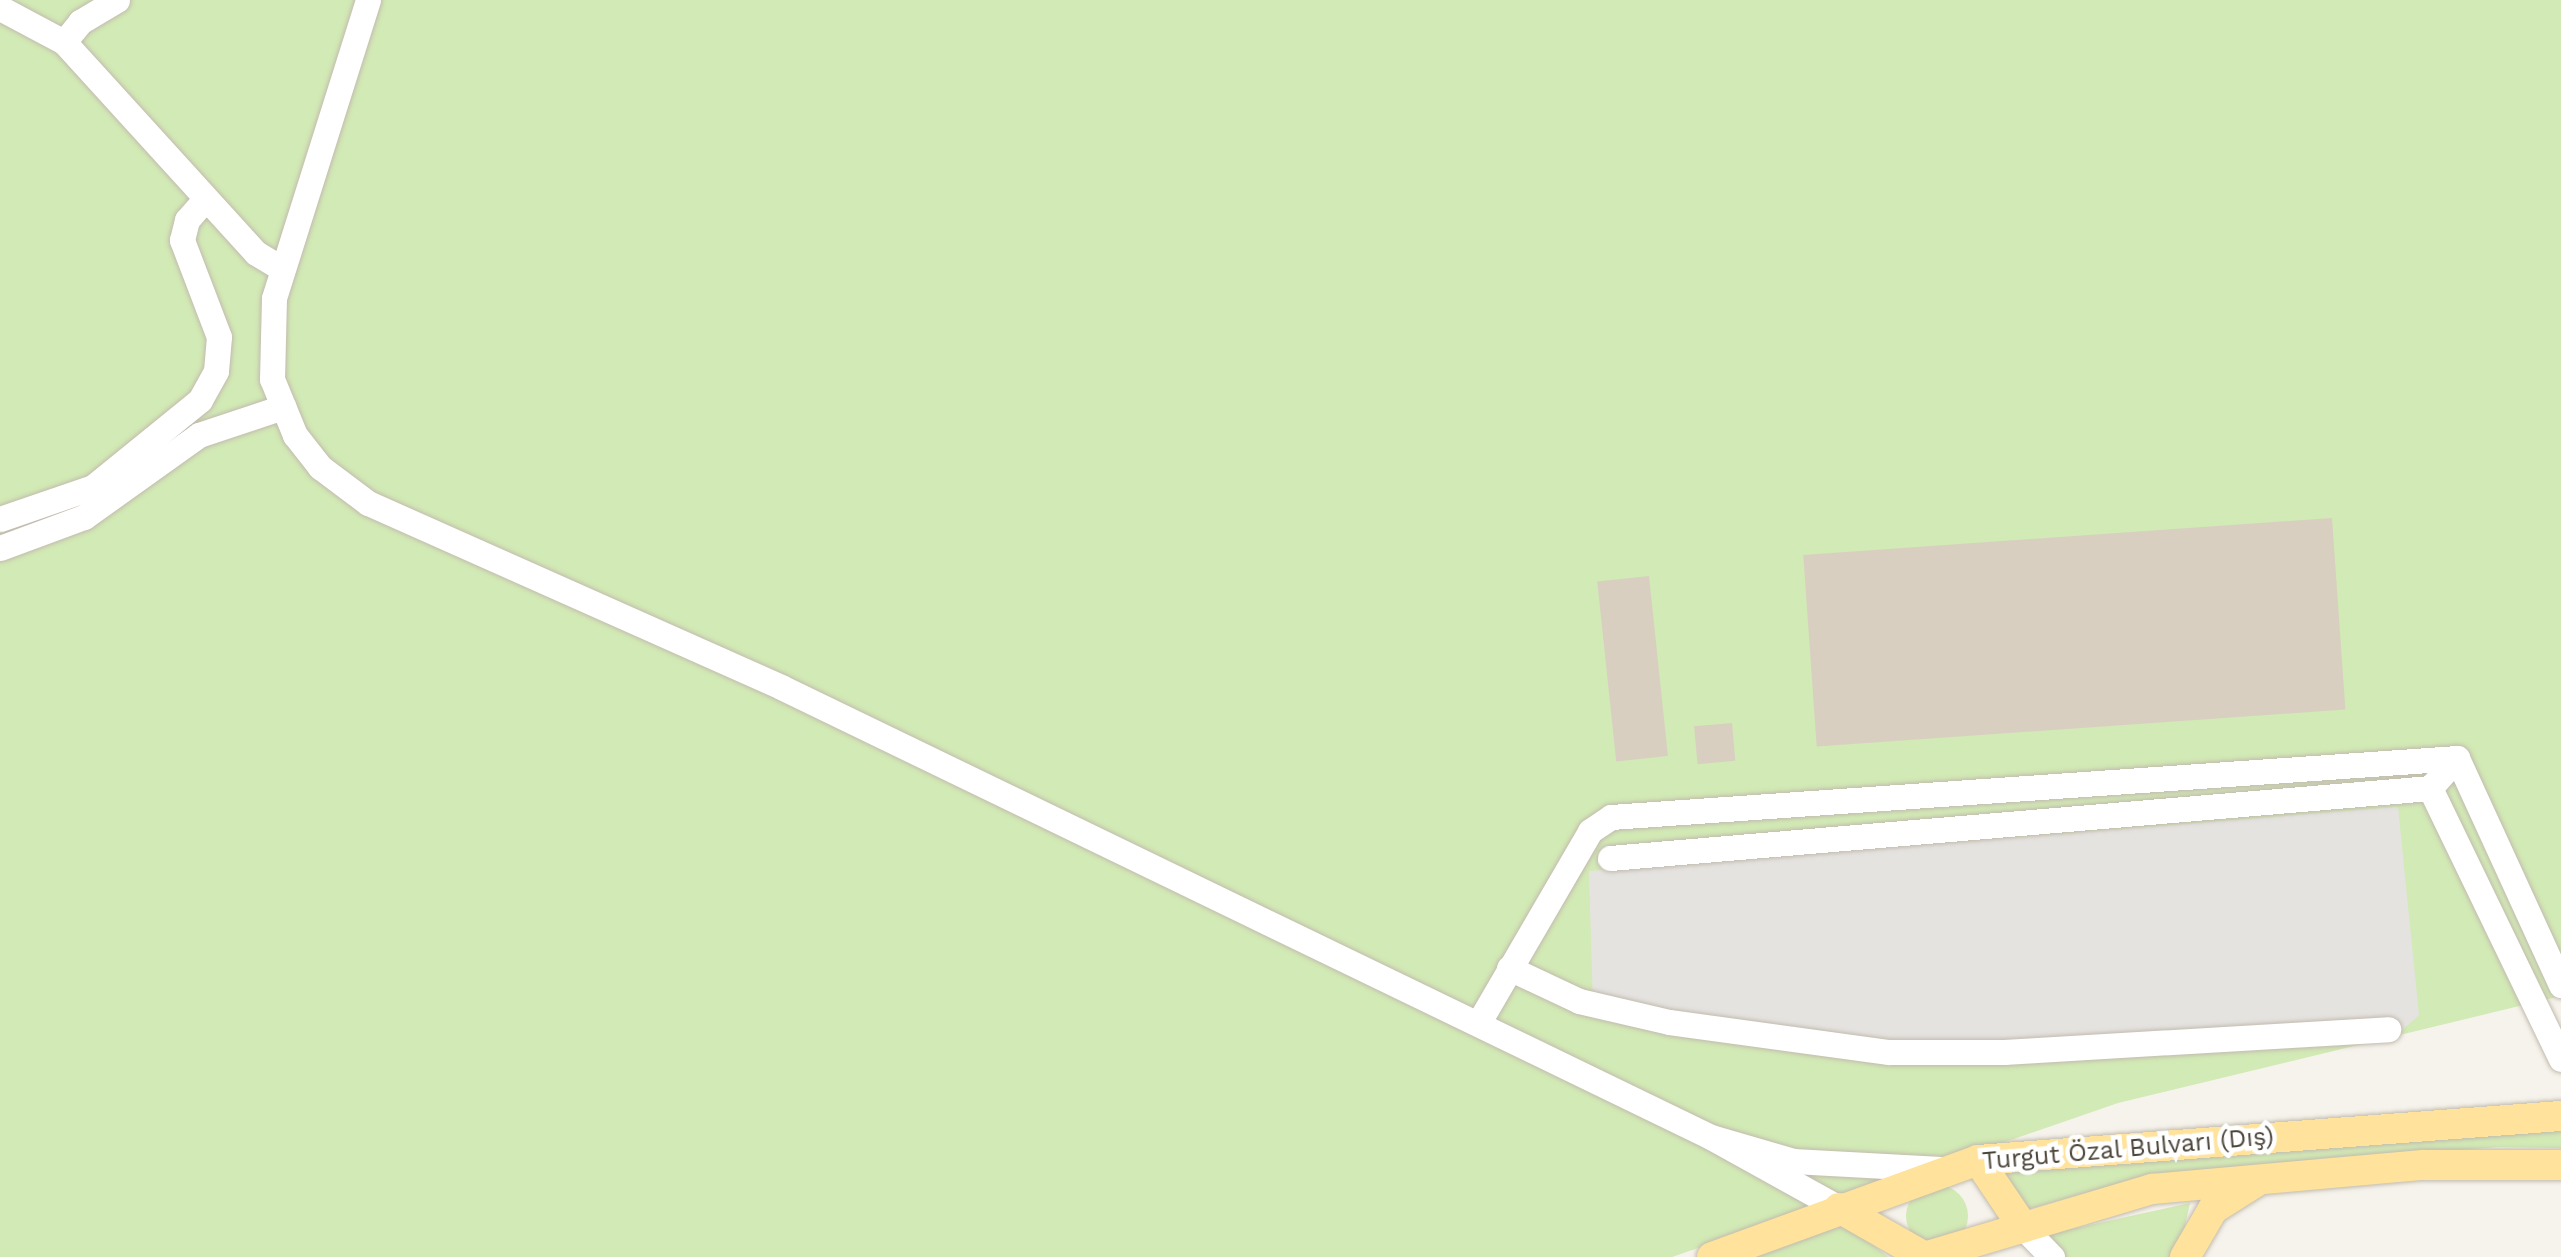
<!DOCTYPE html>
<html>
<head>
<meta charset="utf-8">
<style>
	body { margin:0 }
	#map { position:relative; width:2561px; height:1257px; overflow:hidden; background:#f6f3ec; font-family:"Work Sans",sans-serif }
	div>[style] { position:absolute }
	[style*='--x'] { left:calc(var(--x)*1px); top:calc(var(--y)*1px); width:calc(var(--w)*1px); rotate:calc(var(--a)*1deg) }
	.green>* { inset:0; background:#d2eab5 }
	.round { border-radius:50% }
	.parking>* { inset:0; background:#e5e3e0 }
	.building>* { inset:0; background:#d8cfc1; transform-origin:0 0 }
	.roads { filter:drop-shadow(0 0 2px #c2bbae) drop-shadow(0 0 2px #c2bbae) }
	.minor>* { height:25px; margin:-12.5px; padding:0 12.5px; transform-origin:12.5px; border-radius:12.5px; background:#fff }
	.major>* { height:30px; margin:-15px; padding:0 15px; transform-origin:15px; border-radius:15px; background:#ffe39c }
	span { translate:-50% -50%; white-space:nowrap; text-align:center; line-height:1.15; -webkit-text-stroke:9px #fff; paint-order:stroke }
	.street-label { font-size:25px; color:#4b4439 }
</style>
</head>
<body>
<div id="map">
	<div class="green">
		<i style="clip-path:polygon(0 0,2561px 0,2561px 996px,2118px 1103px,1672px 1257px,0 1257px)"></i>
		<i style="clip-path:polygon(2561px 1129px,2561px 1148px,2500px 1147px,2153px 1174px,2019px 1212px,2005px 1173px)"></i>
		<i class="round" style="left:1906px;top:1185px;width:62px;height:62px"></i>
		<i style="clip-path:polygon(2190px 1203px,2178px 1257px,2065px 1257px,2044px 1235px)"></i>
		<i style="clip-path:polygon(1844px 1221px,1888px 1257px,1747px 1257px)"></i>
	</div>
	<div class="parking">
		<i style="clip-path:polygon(2398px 807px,2419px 1015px,2390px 1041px,2086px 1058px,1877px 1060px,1732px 1044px,1593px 1008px,1589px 871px)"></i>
	</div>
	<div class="building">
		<i style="left:2332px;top:518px;width:192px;height:530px;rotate:86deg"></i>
		<i style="left:1649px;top:576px;width:181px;height:52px;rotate:84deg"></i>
		<i style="left:1732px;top:723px;width:38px;height:38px;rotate:85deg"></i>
	</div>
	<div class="roads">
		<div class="minor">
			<i style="--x:368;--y:0;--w:312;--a:107.5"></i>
			<i style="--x:274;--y:298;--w:81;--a:91.4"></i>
			<i style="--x:272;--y:379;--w:61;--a:67.7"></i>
			<i style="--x:295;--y:435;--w:41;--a:52"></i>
			<i style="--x:320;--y:467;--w:60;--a:36.9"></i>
			<i style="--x:368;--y:503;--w:452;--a:24"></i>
			<i style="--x:781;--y:687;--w:1033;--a:25.82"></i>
			<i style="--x:0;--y:8;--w:72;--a:28"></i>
			<i style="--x:64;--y:42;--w:285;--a:47.7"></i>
			<i style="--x:256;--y:253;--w:31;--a:31"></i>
			<i style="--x:64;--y:42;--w:26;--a:-51"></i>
			<i style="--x:80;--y:22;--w:43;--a:-30.7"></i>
			<i style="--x:0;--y:519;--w:98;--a:-19"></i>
			<i style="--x:93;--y:487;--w:138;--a:-39.1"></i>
			<i style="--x:200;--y:400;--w:33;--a:-61"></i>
			<i style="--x:216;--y:371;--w:34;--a:-85"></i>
			<i style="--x:219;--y:337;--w:104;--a:-110.9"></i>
			<i style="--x:182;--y:240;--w:21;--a:-76"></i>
			<i style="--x:187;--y:220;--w:28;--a:-49"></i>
			<i style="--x:0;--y:548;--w:90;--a:-20.3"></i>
			<i style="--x:84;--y:517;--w:141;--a:-35.5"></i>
			<i style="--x:199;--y:435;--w:89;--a:-18.4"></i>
			<i style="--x:2457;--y:758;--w:250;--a:65.4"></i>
			<i style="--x:2430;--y:788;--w:301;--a:64.2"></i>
			<i style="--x:1610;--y:858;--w:823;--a:-4.88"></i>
			<i style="--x:2430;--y:788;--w:40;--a:-48"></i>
			<i style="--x:1509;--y:968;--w:77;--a:25.2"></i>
			<i style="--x:1579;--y:1001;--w:92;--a:13.1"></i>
			<i style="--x:1669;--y:1022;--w:222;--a:7.8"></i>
			<i style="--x:1889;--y:1052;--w:115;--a:0"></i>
			<i style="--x:2004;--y:1052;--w:385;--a:-3.4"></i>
			<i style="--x:1479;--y:1022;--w:221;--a:-59.8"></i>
			<i style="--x:1590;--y:831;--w:25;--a:-34"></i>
			<i style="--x:1611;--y:817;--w:848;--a:-3.99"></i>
			<i style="--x:1839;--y:1208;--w:146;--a:-151"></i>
			<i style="--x:1711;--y:1137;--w:85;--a:16.3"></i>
			<i style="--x:1793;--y:1161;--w:148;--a:3.1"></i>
			<i style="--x:2023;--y:1227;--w:42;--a:46"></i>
		</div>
		<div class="major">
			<i style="--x:1978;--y:1160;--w:81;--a:56.1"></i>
			<i style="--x:1839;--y:1208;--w:99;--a:29.7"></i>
			<i style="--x:1712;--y:1257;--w:283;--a:-20"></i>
			<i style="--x:1978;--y:1160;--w:585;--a:-4.32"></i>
			<i style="--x:1924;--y:1257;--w:238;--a:-16.6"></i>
			<i style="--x:2152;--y:1189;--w:272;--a:-5.1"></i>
			<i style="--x:2423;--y:1165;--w:138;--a:0"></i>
			<i style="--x:2185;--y:1257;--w:56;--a:-59.7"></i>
			<i style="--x:2213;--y:1209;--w:51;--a:-32.1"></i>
		</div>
	</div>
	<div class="street-label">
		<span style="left:2128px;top:1149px;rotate:-5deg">Turgut Özal Bulvarı (Dış)</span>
	</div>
</div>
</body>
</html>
